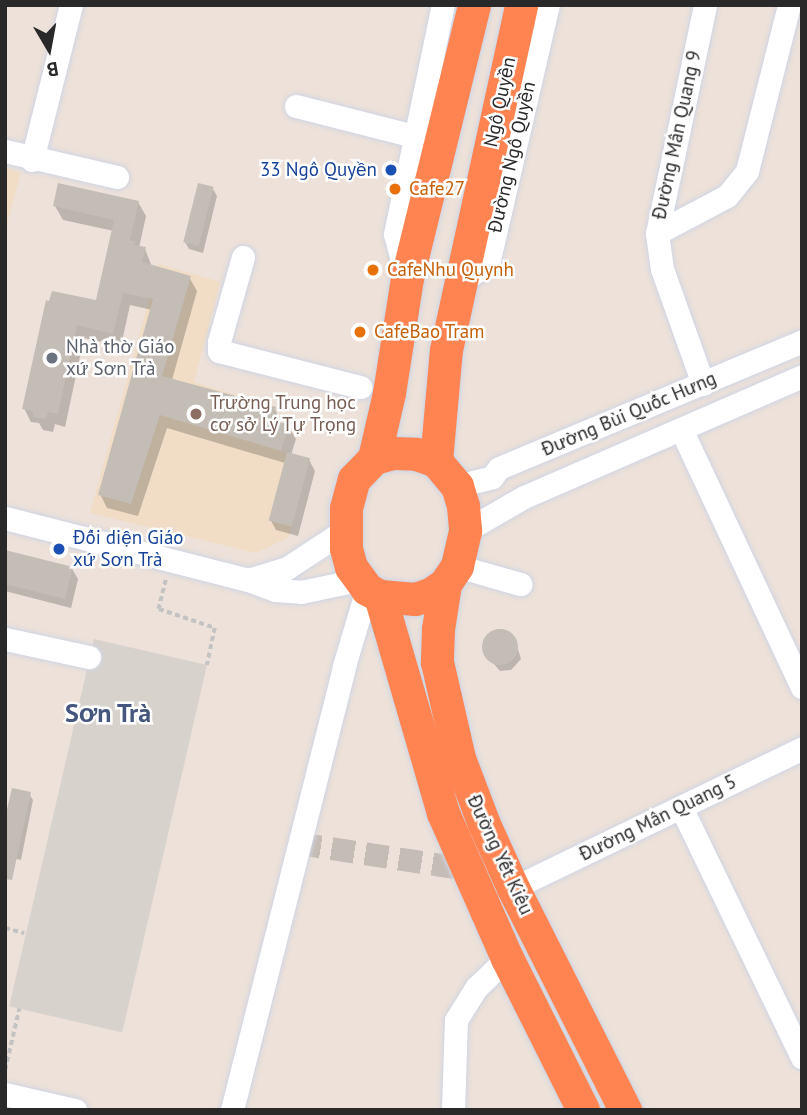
<!DOCTYPE html>
<html>
<head>
<meta charset="utf-8">
<style>
	body { margin:0 }
	#map { position:relative; width:807px; height:1115px; overflow:hidden; background:#ede1d9; font-family:"PT Sans",sans-serif }
	div>[style] { position:absolute }
	[style*='--x'] { left:calc(var(--x)*1px); top:calc(var(--y)*1px); width:calc(var(--w)*1px); rotate:calc(var(--a)*1deg) }
	.education>* { inset:0; background:#f1ddc6 }
	.plaza>* { inset:0; background:#d8d2cc; transform-origin:0 0 }
	.shadow>* { inset:0; background:#0003 }
	.building>* { inset:0; background:#c4bdb5; transform-origin:0 0 }
	.round { border-radius:50% }
	.minor-tunnel>* { height:23px; margin-top:-11.5px; transform-origin:0; background:repeating-linear-gradient(90deg,#c6bcb6 0 23px,transparent 0 34px) }
	.path>* { height:3.5px; margin-top:-1.75px; transform-origin:0; background:repeating-linear-gradient(90deg,#c3c3c3 0 5px,transparent 0 8.5px) }
	.roads { filter:drop-shadow(0 0 2px #ced5e4) drop-shadow(0 0 2px #ced5e4) }
	.minor>* { height:23px; margin:-11.5px; padding:0 11.5px; transform-origin:11.5px; border-radius:11.5px; background:#fff }
	.highway>* { height:33px; margin:-16.5px; padding:0 16.5px; transform-origin:16.5px; border-radius:16.5px; background:#ff8452 }
	.dots>* { width:19px; height:19px; translate:-50% -50%; box-sizing:border-box; border:4px solid #fff; border-radius:50% }
	span { translate:-50% -50%; white-space:nowrap; text-align:center; line-height:1.15; -webkit-text-stroke:5px #fff; paint-order:stroke }
	.street-label { font-size:19px; color:#292929 }
	.transit-label { font-size:19px; color:#164399 }
	.right { translate:-100% -50%; text-align:right }
	.left { translate:0 -50%; text-align:left }
	.food-label { font-size:19px; color:#c56008 }
	.worship-label { font-size:19px; color:#5b616d }
	.education-label { font-size:19px; color:#785e54 }
	.district-label { font-size:26px; color:#45577e; font-weight:700 }
	.frame { position:absolute; inset:0; border:7px solid #292929; pointer-events:none }
	.north { position:absolute; left:14px; top:14px; width:70px; height:70px; -webkit-text-stroke:5px #fff; paint-order:stroke; rotate:170deg; font-size:19px; font-weight:700; line-height:28px; text-align:center; color:#292929 }
	.north::after { content:''; display:block; margin:auto; width:24px; height:32px; background:#292929; clip-path:polygon(50% 0,100% 100%,50% 72%,0 100%) }
</style>
</head>
<body>
<div id="map">
	<div class="education">
		<i style="clip-path:polygon(5px 168px,21px 172px,5px 232px)"></i>
		<i style="clip-path:polygon(159px 264px,221px 282px,194px 382px,276px 407px,272px 421px,289px 424px,281px 451px,310px 458px,289px 537px,256px 553px,90px 513px)"></i>
	</div>
	<div class="plaza">
		<i style="left:94px;top:639px;width:116px;height:377px;rotate:13deg"></i>
	</div>
	<div class="shadow">
		<i style="clip-path:polygon(213px 189px,217px 196px,203px 253px,189px 249px,185px 242px)"></i>
		<i style="clip-path:polygon(138px 202px,146px 216px,139px 248px,145px 249px,152px 267px,189px 277px,197px 291px,172px 380px,275px 409px,282px 425px,288px 426px,296px 439px,291px 455px,309px 460px,315px 471px,298px 536px,276px 530px,270px 519px,285px 463px,167px 428px,138px 516px,107px 508px,100px 494px,152px 310px,130px 305px,121px 346px,84px 338px,65px 427px,55px 424px,53px 432px,43px 430px,39px 423px,31px 422px,24px 408px,47px 302px,97px 302px,114px 231px,63px 220px,55px 206px)"></i>
		<i style="clip-path:polygon(5px 552px,72px 569px,78px 579px,71px 608px,5px 591px)"></i>
		<i style="clip-path:polygon(503px 631px,515px 640px,521px 659px,511px 670px,500px 671px,484px 652px,484px 640px,492px 632px)"></i>
		<i style="clip-path:polygon(29px 794px,33px 800px,21px 860px,5px 856px)"></i>
	</div>
	<div class="building">
		<i style="clip-path:polygon(58px 183px,139px 201px,130px 240px,136px 242px,134px 245px,146px 247px,142px 262px,191px 276px,162px 376px,276px 407px,272px 421px,289px 424px,281px 451px,160px 415px,131px 504px,98px 495px,153px 299px,123px 293px,113px 334px,77px 325px,58px 414px,48px 412px,46px 419px,33px 417px,33px 411px,22px 409px,46px 300px,49px 301px,52px 291px,96px 300px,114px 220px,53px 206px)"></i>
		<i style="left:198px;top:183px;width:16px;height:61px;rotate:14deg"></i>
		<i style="left:287px;top:452px;width:24px;height:71px;rotate:15deg"></i>
		<i style="left:5px;top:550px;width:70px;height:33px;rotate:14deg"></i>
		<i class="round" style="left:482px;top:629px;width:36px;height:36px"></i>
		<i style="clip-path:polygon(12px 788px,31px 792px,12px 880px,5px 879px,5px 818px)"></i>
	</div>
	<div class="minor-tunnel">
		<i style="--x:298;--y:843;--w:171;--a:8.7"></i>
	</div>
	<div class="path">
		<i style="--x:166;--y:580;--w:30;--a:104"></i>
		<i style="--x:159;--y:609;--w:59;--a:18.7"></i>
		<i style="--x:215;--y:628;--w:38;--a:102"></i>
		<i style="--x:5;--y:928;--w:20;--a:15"></i>
		<i style="--x:5;--y:1070;--w:63;--a:-77.1"></i>
	</div>
	<div class="roads">
		<div class="minor">
			<i style="--x:296;--y:106;--w:137;--a:14.3"></i>
			<i style="--x:5;--y:151;--w:115;--a:13.1"></i>
			<i style="--x:32;--y:160;--w:160;--a:-75.9"></i>
			<i style="--x:657;--y:233;--w:79;--a:-27.9"></i>
			<i style="--x:727;--y:196;--w:32;--a:-51"></i>
			<i style="--x:747;--y:171;--w:171;--a:-75.8"></i>
			<i style="--x:243;--y:257;--w:88;--a:105.8"></i>
			<i style="--x:219;--y:342;--w:9;--a:90"></i>
			<i style="--x:219;--y:351;--w:146;--a:14.3"></i>
			<i style="--x:406;--y:275;--w:42;--a:-105"></i>
			<i style="--x:395;--y:234;--w:234;--a:-78.2"></i>
			<i style="--x:461;--y:281;--w:32;--a:-32"></i>
			<i style="--x:488;--y:264;--w:266;--a:-77"></i>
			<i style="--x:703;--y:384;--w:122;--a:-109.6"></i>
			<i style="--x:662;--y:269;--w:36;--a:-98"></i>
			<i style="--x:657;--y:233;--w:233;--a:-78.1"></i>
			<i style="--x:681;--y:429;--w:285;--a:64.9"></i>
			<i style="--x:457;--y:486;--w:36;--a:-14"></i>
			<i style="--x:492;--y:477;--w:11;--a:-52"></i>
			<i style="--x:499;--y:468;--w:329;--a:-22.7"></i>
			<i style="--x:5;--y:518;--w:251;--a:14.3"></i>
			<i style="--x:248;--y:580;--w:29;--a:20"></i>
			<i style="--x:275;--y:590;--w:26;--a:4"></i>
			<i style="--x:301;--y:592;--w:58;--a:-11.9"></i>
			<i style="--x:465;--y:531;--w:68;--a:-30"></i>
			<i style="--x:524;--y:497;--w:303;--a:-23.5"></i>
			<i style="--x:457;--y:566;--w:66;--a:15.9"></i>
			<i style="--x:248;--y:580;--w:41;--a:-17.1"></i>
			<i style="--x:287;--y:568;--w:69;--a:-33.2"></i>
			<i style="--x:5;--y:639;--w:86;--a:12.1"></i>
			<i style="--x:681;--y:807;--w:278;--a:64.2"></i>
			<i style="--x:513;--y:888;--w:321;--a:-25.8"></i>
			<i style="--x:5;--y:1094;--w:72;--a:12.9"></i>
			<i style="--x:232;--y:1110;--w:458;--a:-75.8"></i>
			<i style="--x:344;--y:666;--w:80;--a:-73.4"></i>
			<i style="--x:453;--y:1110;--w:90;--a:-88.1"></i>
			<i style="--x:456;--y:1020;--w:39;--a:-58"></i>
			<i style="--x:477;--y:987;--w:42;--a:-44"></i>
		</div>
		<div class="highway">
			<i style="--x:393;--y:453;--w:23;--a:2"></i>
			<i style="--x:416;--y:454;--w:21;--a:19"></i>
			<i style="--x:436;--y:461;--w:33;--a:50"></i>
			<i style="--x:457;--y:486;--w:21;--a:73"></i>
			<i style="--x:463;--y:506;--w:25;--a:85"></i>
			<i style="--x:465;--y:531;--w:36;--a:103"></i>
			<i style="--x:457;--y:566;--w:22;--a:124"></i>
			<i style="--x:445;--y:584;--w:18;--a:146"></i>
			<i style="--x:430;--y:594;--w:16;--a:162"></i>
			<i style="--x:415;--y:599;--w:35;--a:-175"></i>
			<i style="--x:380;--y:596;--w:15;--a:-152"></i>
			<i style="--x:367;--y:589;--w:27;--a:-126"></i>
			<i style="--x:351;--y:567;--w:20;--a:-105"></i>
			<i style="--x:346;--y:548;--w:40;--a:-90"></i>
			<i style="--x:346;--y:508;--w:30;--a:-75"></i>
			<i style="--x:354;--y:479;--w:29;--a:-46"></i>
			<i style="--x:374;--y:458;--w:20;--a:-15"></i>
			<i style="--x:374;--y:458;--w:67;--a:-77"></i>
			<i style="--x:389;--y:393;--w:116;--a:-81.1"></i>
			<i style="--x:407;--y:278;--w:281;--a:-76.2"></i>
			<i style="--x:436;--y:461;--w:111;--a:-84.9"></i>
			<i style="--x:446;--y:350;--w:353;--a:-77.7"></i>
			<i style="--x:445;--y:584;--w:46;--a:98.8"></i>
			<i style="--x:438;--y:629;--w:33;--a:92"></i>
			<i style="--x:437;--y:662;--w:98;--a:77.1"></i>
			<i style="--x:459;--y:758;--w:71;--a:69.3"></i>
			<i style="--x:484;--y:824;--w:70;--a:65.6"></i>
			<i style="--x:513;--y:888;--w:249;--a:63.2"></i>
			<i style="--x:380;--y:596;--w:226;--a:73.8"></i>
			<i style="--x:443;--y:813;--w:158;--a:66.2"></i>
			<i style="--x:507;--y:958;--w:170;--a:63.4"></i>
		</div>
	</div>
	<div class="dots">
		<i style="left:391px;top:170px;background:#1a4fb4"></i>
		<i style="left:395px;top:189px;background:#e8710a"></i>
		<i style="left:373px;top:270px;background:#e8710a"></i>
		<i style="left:360px;top:332px;background:#e8710a"></i>
		<i style="left:52px;top:358px;background:#6b7280"></i>
		<i style="left:196px;top:414px;background:#8d6e63"></i>
		<i style="left:59px;top:549px;background:#1a4fb4"></i>
	</div>
	<div class="street-label">
		<span style="left:500px;top:102px;rotate:-78deg">Ngô Quyền</span>
		<span style="left:677px;top:135px;rotate:-78deg">Đường Mân Quang 9</span>
		<span style="left:512px;top:157px;rotate:-77deg">Đường Ngô Quyền</span>
		<span style="left:629px;top:414px;rotate:-23deg">Đường Bùi Quốc Hưng</span>
		<span style="left:658px;top:818px;rotate:-26deg">Đường Mân Quang 5</span>
		<span style="left:500px;top:855px;rotate:65deg">Đường Yết Kiêu</span>
	</div>
	<div class="transit-label">
		<span class="right" style="left:377px;top:170px">33 Ngô Quyền</span>
		<span class="left" style="left:73px;top:549px">Đối diện Giáo<br>xứ Sơn Trà</span>
	</div>
	<div class="food-label">
		<span class="left" style="left:409px;top:189px">Cafe27</span>
		<span class="left" style="left:387px;top:270px">CafeNhu Quynh</span>
		<span class="left" style="left:374px;top:332px">CafeBao Tram</span>
	</div>
	<div class="worship-label">
		<span class="left" style="left:66px;top:358px">Nhà thờ Giáo<br>xứ Sơn Trà</span>
	</div>
	<div class="education-label">
		<span class="left" style="left:210px;top:414px">Trường Trung học<br>cơ sở Lý Tự Trọng</span>
	</div>
	<div class="district-label">
		<span style="left:108px;top:713px">Sơn Trà</span>
	</div>
	<div class="frame"></div>
	<div class="north">B</div>
</div>
</body>
</html>
